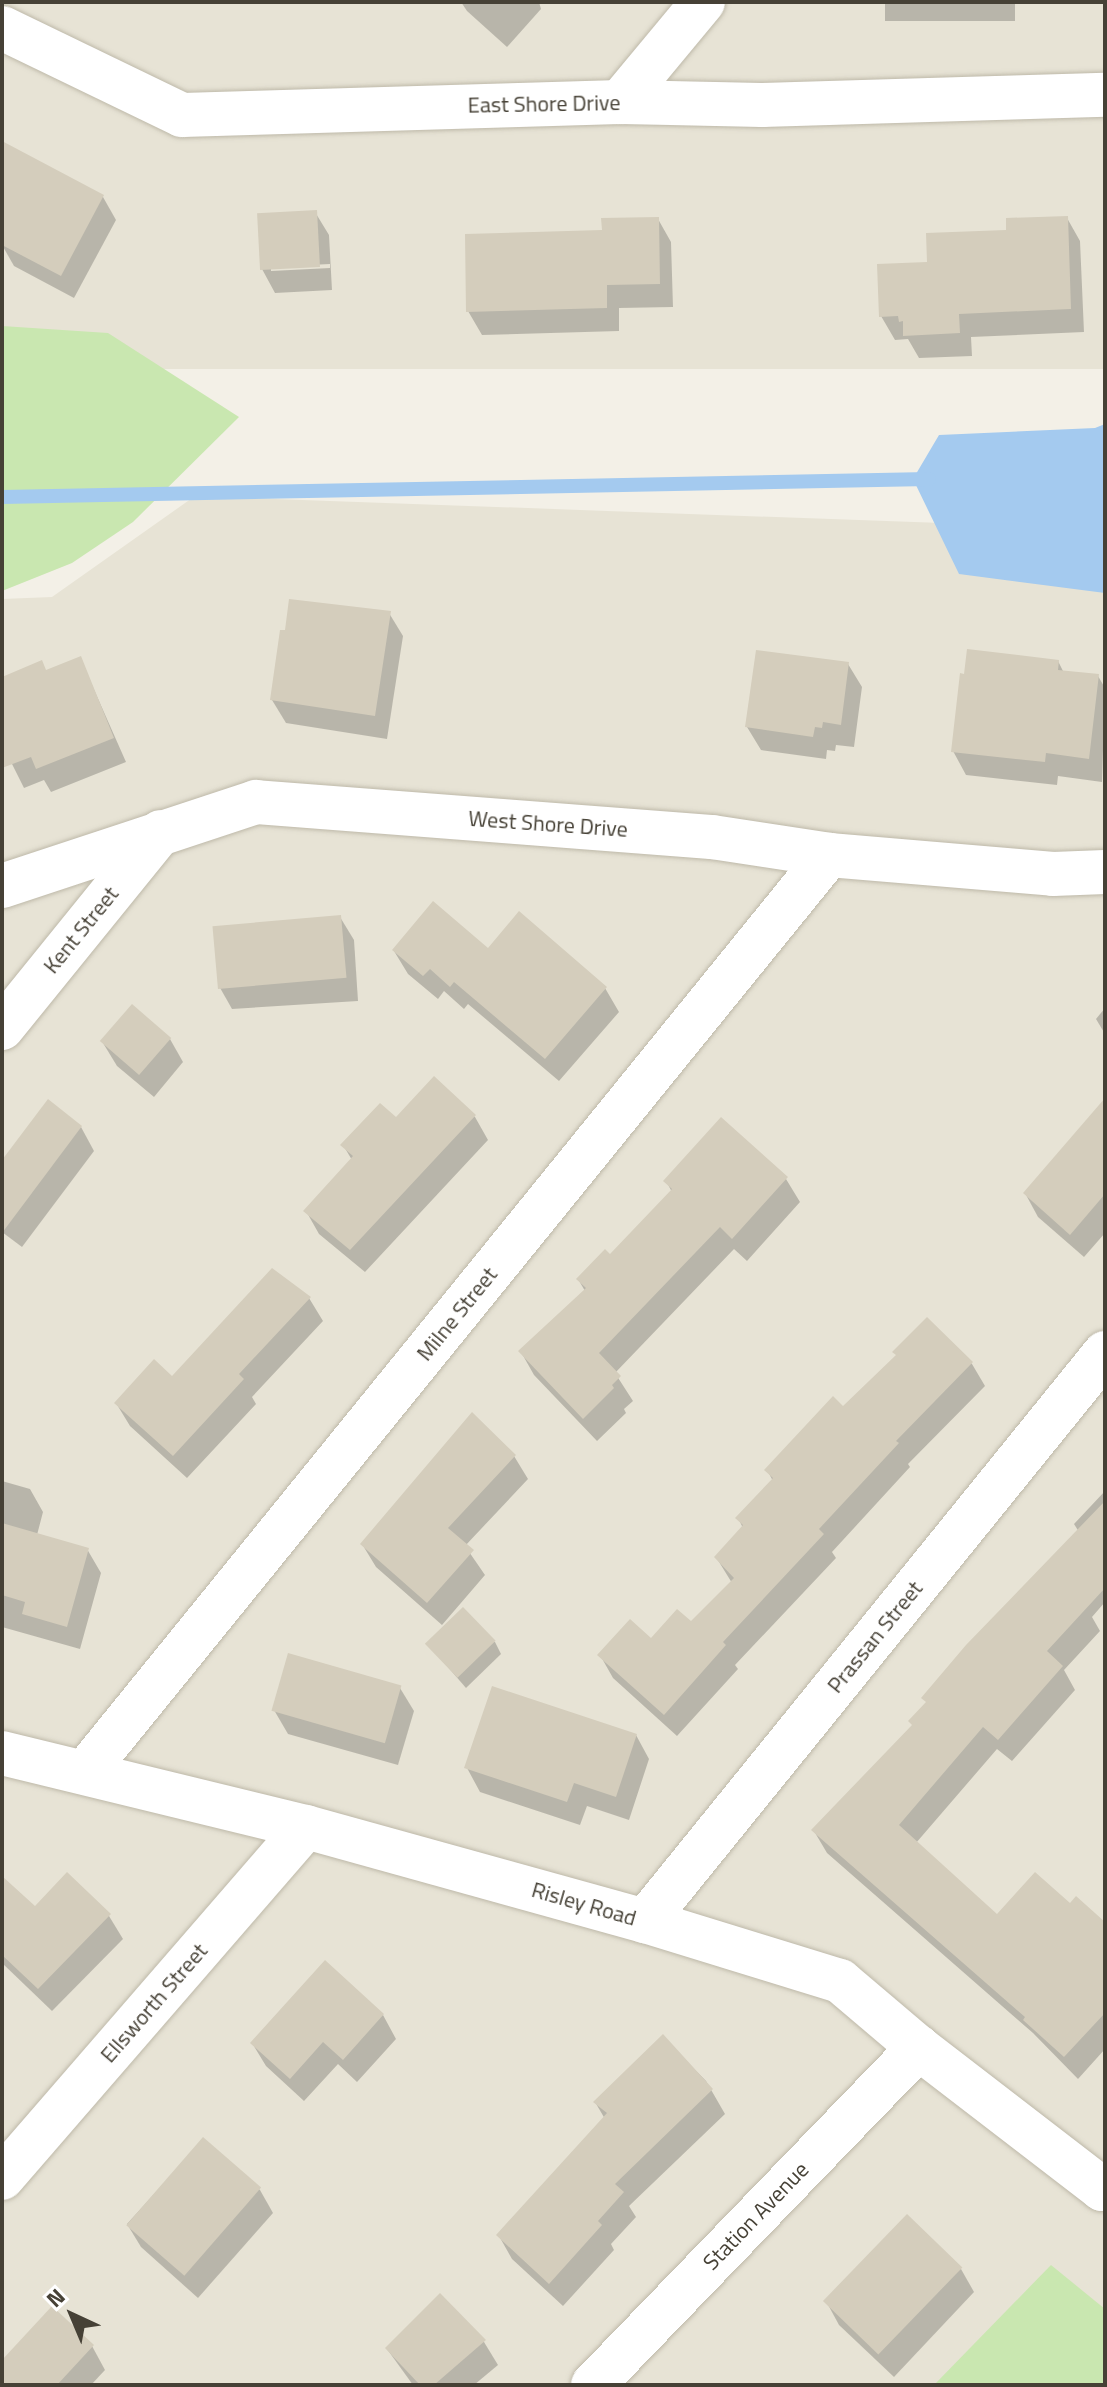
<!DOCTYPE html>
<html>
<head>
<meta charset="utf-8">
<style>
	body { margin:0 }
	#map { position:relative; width:1107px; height:2387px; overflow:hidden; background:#f3f0e7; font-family:"Titillium Web",sans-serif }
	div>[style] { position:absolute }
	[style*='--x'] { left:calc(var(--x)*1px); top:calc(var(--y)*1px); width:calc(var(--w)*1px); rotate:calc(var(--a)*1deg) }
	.residential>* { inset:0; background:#e7e3d5; transform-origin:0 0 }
	.green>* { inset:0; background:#c9e7b0 }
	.water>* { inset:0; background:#a4caef }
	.shadow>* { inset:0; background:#0003; transform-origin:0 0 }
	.stream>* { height:14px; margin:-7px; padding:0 7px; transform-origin:7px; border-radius:7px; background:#a4caef }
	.building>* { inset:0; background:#d4cdbc; transform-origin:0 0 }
	.roads { filter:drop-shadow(0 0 2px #beb9a9) drop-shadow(0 0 2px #beb9a9) }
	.minor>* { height:44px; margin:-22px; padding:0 22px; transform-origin:22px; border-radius:22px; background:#fff }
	span { translate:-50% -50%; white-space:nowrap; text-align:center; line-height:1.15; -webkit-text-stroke:7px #fff; paint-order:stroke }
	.street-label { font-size:22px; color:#464136 }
	.frame { position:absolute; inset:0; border:4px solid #464136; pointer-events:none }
	.north { position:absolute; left:32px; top:2275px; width:80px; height:80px; -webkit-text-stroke:6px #fff; paint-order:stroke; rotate:316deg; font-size:22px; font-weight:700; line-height:32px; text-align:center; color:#464136 }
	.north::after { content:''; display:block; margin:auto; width:28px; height:36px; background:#464136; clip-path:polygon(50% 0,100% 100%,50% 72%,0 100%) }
</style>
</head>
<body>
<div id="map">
	<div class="residential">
		<i style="left:2px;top:2px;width:1103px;height:367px"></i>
		<i style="clip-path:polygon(195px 496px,1105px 529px,1105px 2361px,1039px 2385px,2px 2385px,2px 599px,52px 597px)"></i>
	</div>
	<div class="green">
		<i style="clip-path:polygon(2px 326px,108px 333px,239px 417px,133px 522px,72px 563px,2px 591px)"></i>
		<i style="clip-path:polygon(1051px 2265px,1105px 2309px,1105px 2385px,934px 2385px)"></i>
	</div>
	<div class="water">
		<i style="clip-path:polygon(1105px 424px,1105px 593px,959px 574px,913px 479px,939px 435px,1095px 428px)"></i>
	</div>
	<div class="shadow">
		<i style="clip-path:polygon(461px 2px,539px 2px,541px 9px,507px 47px,467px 11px)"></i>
		<i style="left:885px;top:2px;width:130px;height:19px"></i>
		<i style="clip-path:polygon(2px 161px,103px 197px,116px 220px,74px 298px,14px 266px,2px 245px)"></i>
		<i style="clip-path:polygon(evenodd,315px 212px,329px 235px,332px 290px,275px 293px,262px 269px,315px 212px,330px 264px,330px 268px,271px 271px,271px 267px,330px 264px)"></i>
		<i style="clip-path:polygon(1067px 218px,1080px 241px,1084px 332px,971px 337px,972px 356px,919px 358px,908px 339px,895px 340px,881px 316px,929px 264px,1008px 232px)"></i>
		<i style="clip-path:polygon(658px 219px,671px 242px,673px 307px,619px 308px,619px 331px,482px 335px,468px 311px,604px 232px)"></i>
		<i style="clip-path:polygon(389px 613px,403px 636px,387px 739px,286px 723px,272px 700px)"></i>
		<i style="clip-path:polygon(80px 658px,126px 762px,51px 792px,44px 780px,24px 788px,2px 744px,2px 679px,46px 672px)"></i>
		<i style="clip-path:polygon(1058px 661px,1064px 673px,1098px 676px,1105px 688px,1102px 782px,1058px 776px,1057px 785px,966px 775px,953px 751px)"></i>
		<i style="clip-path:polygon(848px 664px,862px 687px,854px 747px,836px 745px,835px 751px,827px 750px,826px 759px,761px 750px,747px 727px)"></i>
		<i style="clip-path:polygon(340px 917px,354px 940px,358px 1001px,232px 1009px,219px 986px)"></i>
		<i style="clip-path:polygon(488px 950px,605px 988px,619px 1012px,559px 1081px,468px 1004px,464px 1009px,444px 991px,438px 999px,408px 974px,394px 951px)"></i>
		<i style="clip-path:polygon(1105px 1008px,1105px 1034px,1096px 1019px)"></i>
		<i style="clip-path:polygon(170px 1039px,183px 1062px,154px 1097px,117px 1066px,103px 1043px)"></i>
		<i style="clip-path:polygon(434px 1079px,475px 1117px,488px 1140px,365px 1272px,319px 1234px,306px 1211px,352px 1160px,343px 1145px,396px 1120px)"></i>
		<i style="clip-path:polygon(1105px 1101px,1105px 1233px,1084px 1257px,1038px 1217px,1025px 1193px)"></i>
		<i style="clip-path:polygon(81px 1127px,94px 1151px,22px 1247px,2px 1232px,2px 1163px)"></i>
		<i style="clip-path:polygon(786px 1179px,800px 1202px,747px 1261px,734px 1249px,615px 1373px,633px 1401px,624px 1409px,626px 1413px,597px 1441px,534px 1375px,521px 1352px,585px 1291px,578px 1279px,610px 1256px,672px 1192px,666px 1181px)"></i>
		<i style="clip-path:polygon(309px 1298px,323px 1321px,252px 1397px,256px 1404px,187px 1478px,130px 1426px,116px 1403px,172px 1378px)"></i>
		<i style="clip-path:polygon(927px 1319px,972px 1364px,985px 1386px,908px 1464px,910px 1467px,832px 1552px,836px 1558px,735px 1665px,738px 1669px,677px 1736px,613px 1678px,600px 1655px,651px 1641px,691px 1624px,732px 1583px,716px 1557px,743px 1528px,738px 1518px,773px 1481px,767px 1470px,843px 1409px,897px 1357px)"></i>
		<i style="clip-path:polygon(472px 1415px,514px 1456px,528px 1479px,465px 1546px,485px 1575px,442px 1625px,376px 1567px,362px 1544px)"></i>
		<i style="clip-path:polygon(2px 1481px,30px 1489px,43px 1512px,37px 1535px,87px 1549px,101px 1573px,80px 1649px,2px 1627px)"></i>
		<i style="clip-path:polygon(1105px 1491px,1105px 1602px,1092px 1617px,1100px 1631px,1064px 1670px,1075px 1690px,1012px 1761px,997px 1749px,916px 1843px,997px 1916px,1070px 1906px,1103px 1923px,1105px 1920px,1105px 2049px,1078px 2079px,1033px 2033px,827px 1853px,814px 1831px,913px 1726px,927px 1703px,924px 1698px,1079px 1532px,1074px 1524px)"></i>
		<i style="clip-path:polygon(495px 1642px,501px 1654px,466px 1688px,428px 1644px)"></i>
		<i style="clip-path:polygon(400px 1688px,414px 1711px,398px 1765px,288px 1734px,274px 1710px)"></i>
		<i style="clip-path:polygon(636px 1735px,649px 1759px,629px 1820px,587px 1806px,580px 1825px,480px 1792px,467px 1768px)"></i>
		<i style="clip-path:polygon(2px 1910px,109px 1916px,123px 1939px,52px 2011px,2px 1963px)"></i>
		<i style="clip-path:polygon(383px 2015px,396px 2039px,357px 2082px,338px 2064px,304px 2101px,266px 2066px,252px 2043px)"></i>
		<i style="clip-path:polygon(663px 2037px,706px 2081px,725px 2114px,629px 2206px,636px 2217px,611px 2244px,614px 2250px,563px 2306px,512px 2259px,499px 2236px,605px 2119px,595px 2102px)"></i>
		<i style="clip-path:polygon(203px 2140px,260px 2190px,273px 2213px,198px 2298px,141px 2247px,127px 2224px)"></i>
		<i style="clip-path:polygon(961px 2269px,974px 2292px,894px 2377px,839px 2325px,826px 2301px)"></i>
		<i style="clip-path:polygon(440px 2295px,484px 2342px,498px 2365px,474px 2385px,413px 2385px,387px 2349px)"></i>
		<i style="clip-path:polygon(92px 2346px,105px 2370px,91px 2385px,2px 2385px,2px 2363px)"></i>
	</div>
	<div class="stream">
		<i style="--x:2;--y:497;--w:927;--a:-1.11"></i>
	</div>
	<div class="building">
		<i style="clip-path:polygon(2px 141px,104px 195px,61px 276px,2px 245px)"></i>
		<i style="left:317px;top:210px;width:57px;height:60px;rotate:87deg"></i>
		<i style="clip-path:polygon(1068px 216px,1071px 309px,959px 314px,960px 333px,903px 336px,903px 321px,899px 322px,898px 316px,879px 317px,877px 264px,927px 262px,926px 233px,1006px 230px,1006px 218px)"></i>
		<i style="clip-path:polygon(659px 217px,660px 284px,607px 285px,607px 308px,466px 312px,465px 234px,602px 230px,601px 218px)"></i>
		<i style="clip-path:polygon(289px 599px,391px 611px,375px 716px,270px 700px,280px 630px,285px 630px)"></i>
		<i style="clip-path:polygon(967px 649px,1059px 660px,1058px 670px,1099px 674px,1089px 759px,1046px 753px,1045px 762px,951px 752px,960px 673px,964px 674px)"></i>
		<i style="clip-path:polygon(756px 650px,849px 662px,841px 725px,823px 722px,822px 728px,815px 727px,813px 737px,745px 727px)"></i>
		<i style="clip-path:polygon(81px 656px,114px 738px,36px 769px,31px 757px,2px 768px,2px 677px,42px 660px,46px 670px)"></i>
		<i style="clip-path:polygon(433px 901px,488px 948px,519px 911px,607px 987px,545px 1059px,454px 982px,450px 987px,430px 969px,423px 976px,392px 950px)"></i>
		<i style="left:341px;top:915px;width:63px;height:129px;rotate:85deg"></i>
		<i style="left:132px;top:1004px;width:52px;height:49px;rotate:41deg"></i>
		<i style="clip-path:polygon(434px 1076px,476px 1115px,350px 1250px,303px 1211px,353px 1156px,340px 1145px,380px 1103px,396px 1117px)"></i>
		<i style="clip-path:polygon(1105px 1098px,1105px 1194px,1070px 1235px,1023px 1193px)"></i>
		<i style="clip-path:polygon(48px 1099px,82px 1126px,2px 1233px,2px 1160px)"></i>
		<i style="clip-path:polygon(721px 1117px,788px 1177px,732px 1239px,720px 1227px,599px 1353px,621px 1376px,612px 1385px,614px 1388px,583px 1419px,518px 1351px,586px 1288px,576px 1279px,605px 1249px,610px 1254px,672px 1189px,663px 1181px)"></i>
		<i style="clip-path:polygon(272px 1268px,311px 1297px,239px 1374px,244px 1379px,173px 1456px,114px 1403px,154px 1359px,172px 1376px)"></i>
		<i style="clip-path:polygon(927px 1317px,973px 1362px,896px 1441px,899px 1443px,819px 1529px,824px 1534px,723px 1642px,726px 1645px,664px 1715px,597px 1655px,630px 1619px,651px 1638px,677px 1609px,691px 1621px,734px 1578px,714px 1557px,743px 1525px,735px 1518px,773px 1478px,764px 1470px,833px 1396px,843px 1406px,896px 1355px,892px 1352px)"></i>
		<i style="clip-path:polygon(472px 1412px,516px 1455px,448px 1528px,474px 1550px,427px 1603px,360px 1544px)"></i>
		<i style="clip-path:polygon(1105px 1501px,1105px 1588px,1047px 1651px,1063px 1666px,998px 1740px,983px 1727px,899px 1825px,997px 1914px,1035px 1872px,1070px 1903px,1076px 1896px,1105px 1922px,1105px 2013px,1064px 2057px,1023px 2020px,1025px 2017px,811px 1830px,912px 1725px,908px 1721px,926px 1702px,921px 1698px,966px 1645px)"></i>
		<i style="clip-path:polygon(2px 1523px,89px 1548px,67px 1627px,22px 1614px,25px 1602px,2px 1595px)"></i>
		<i style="left:463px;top:1607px;width:47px;height:53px;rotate:46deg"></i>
		<i style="left:288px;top:1653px;width:118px;height:60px;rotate:16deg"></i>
		<i style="clip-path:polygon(492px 1686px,637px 1734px,616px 1797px,574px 1783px,567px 1802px,464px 1768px)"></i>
		<i style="clip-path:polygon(67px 1872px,111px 1914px,38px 1989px,2px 1955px,2px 1876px,35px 1906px)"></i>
		<i style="clip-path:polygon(325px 1960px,384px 2014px,343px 2060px,323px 2042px,290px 2079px,250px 2043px)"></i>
		<i style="clip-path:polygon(663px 2034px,713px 2089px,615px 2184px,624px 2192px,598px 2221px,602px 2225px,549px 2284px,496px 2235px,607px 2113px,593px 2102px)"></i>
		<i style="left:203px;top:2137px;width:77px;height:117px;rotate:41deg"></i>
		<i style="left:907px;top:2214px;width:77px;height:121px;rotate:44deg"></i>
		<i style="clip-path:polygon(440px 2293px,486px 2340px,434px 2385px,420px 2385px,385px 2348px)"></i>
		<i style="clip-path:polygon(52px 2306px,94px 2345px,57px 2385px,2px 2385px,2px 2360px)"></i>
	</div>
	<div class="roads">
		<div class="minor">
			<i style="--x:2;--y:28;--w:200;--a:25.8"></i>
			<i style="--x:182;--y:115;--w:438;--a:-1.7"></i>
			<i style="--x:620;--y:102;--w:142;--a:1.2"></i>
			<i style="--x:762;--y:105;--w:343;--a:-1.7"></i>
			<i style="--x:620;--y:102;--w:130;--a:-50.3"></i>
			<i style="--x:2;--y:886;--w:268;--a:-18.3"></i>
			<i style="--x:256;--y:802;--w:457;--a:4.4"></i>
			<i style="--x:712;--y:837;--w:118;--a:8.7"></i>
			<i style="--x:829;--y:855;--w:225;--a:4.8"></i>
			<i style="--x:1053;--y:874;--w:52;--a:-2.2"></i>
			<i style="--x:2;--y:1028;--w:252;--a:-51"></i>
			<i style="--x:2;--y:1753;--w:313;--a:13.7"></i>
			<i style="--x:306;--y:1827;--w:352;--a:15.5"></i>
			<i style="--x:645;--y:1921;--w:204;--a:17.1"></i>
			<i style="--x:840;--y:1981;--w:104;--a:40.3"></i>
			<i style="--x:919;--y:2048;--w:231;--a:37.6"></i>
			<i style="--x:1102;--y:2189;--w:5;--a:-53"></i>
			<i style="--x:85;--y:1772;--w:1181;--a:-50.95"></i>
			<i style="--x:645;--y:1921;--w:731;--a:-51"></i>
			<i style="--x:2;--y:2178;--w:464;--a:-49.1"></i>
			<i style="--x:593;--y:2385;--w:469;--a:-46"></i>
		</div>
	</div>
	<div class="street-label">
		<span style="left:544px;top:104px;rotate:-1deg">East Shore Drive</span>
		<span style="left:548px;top:824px;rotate:4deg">West Shore Drive</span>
		<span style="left:81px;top:930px;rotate:-51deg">Kent Street</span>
		<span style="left:457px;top:1314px;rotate:-51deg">Milne Street</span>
		<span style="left:875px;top:1637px;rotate:-51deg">Prassan Street</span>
		<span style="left:584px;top:1904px;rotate:16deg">Risley Road</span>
		<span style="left:154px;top:2003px;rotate:-49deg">Ellsworth Street</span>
		<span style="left:756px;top:2216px;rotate:-46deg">Station Avenue</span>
	</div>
	<div class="frame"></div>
	<div class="north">N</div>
</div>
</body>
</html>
